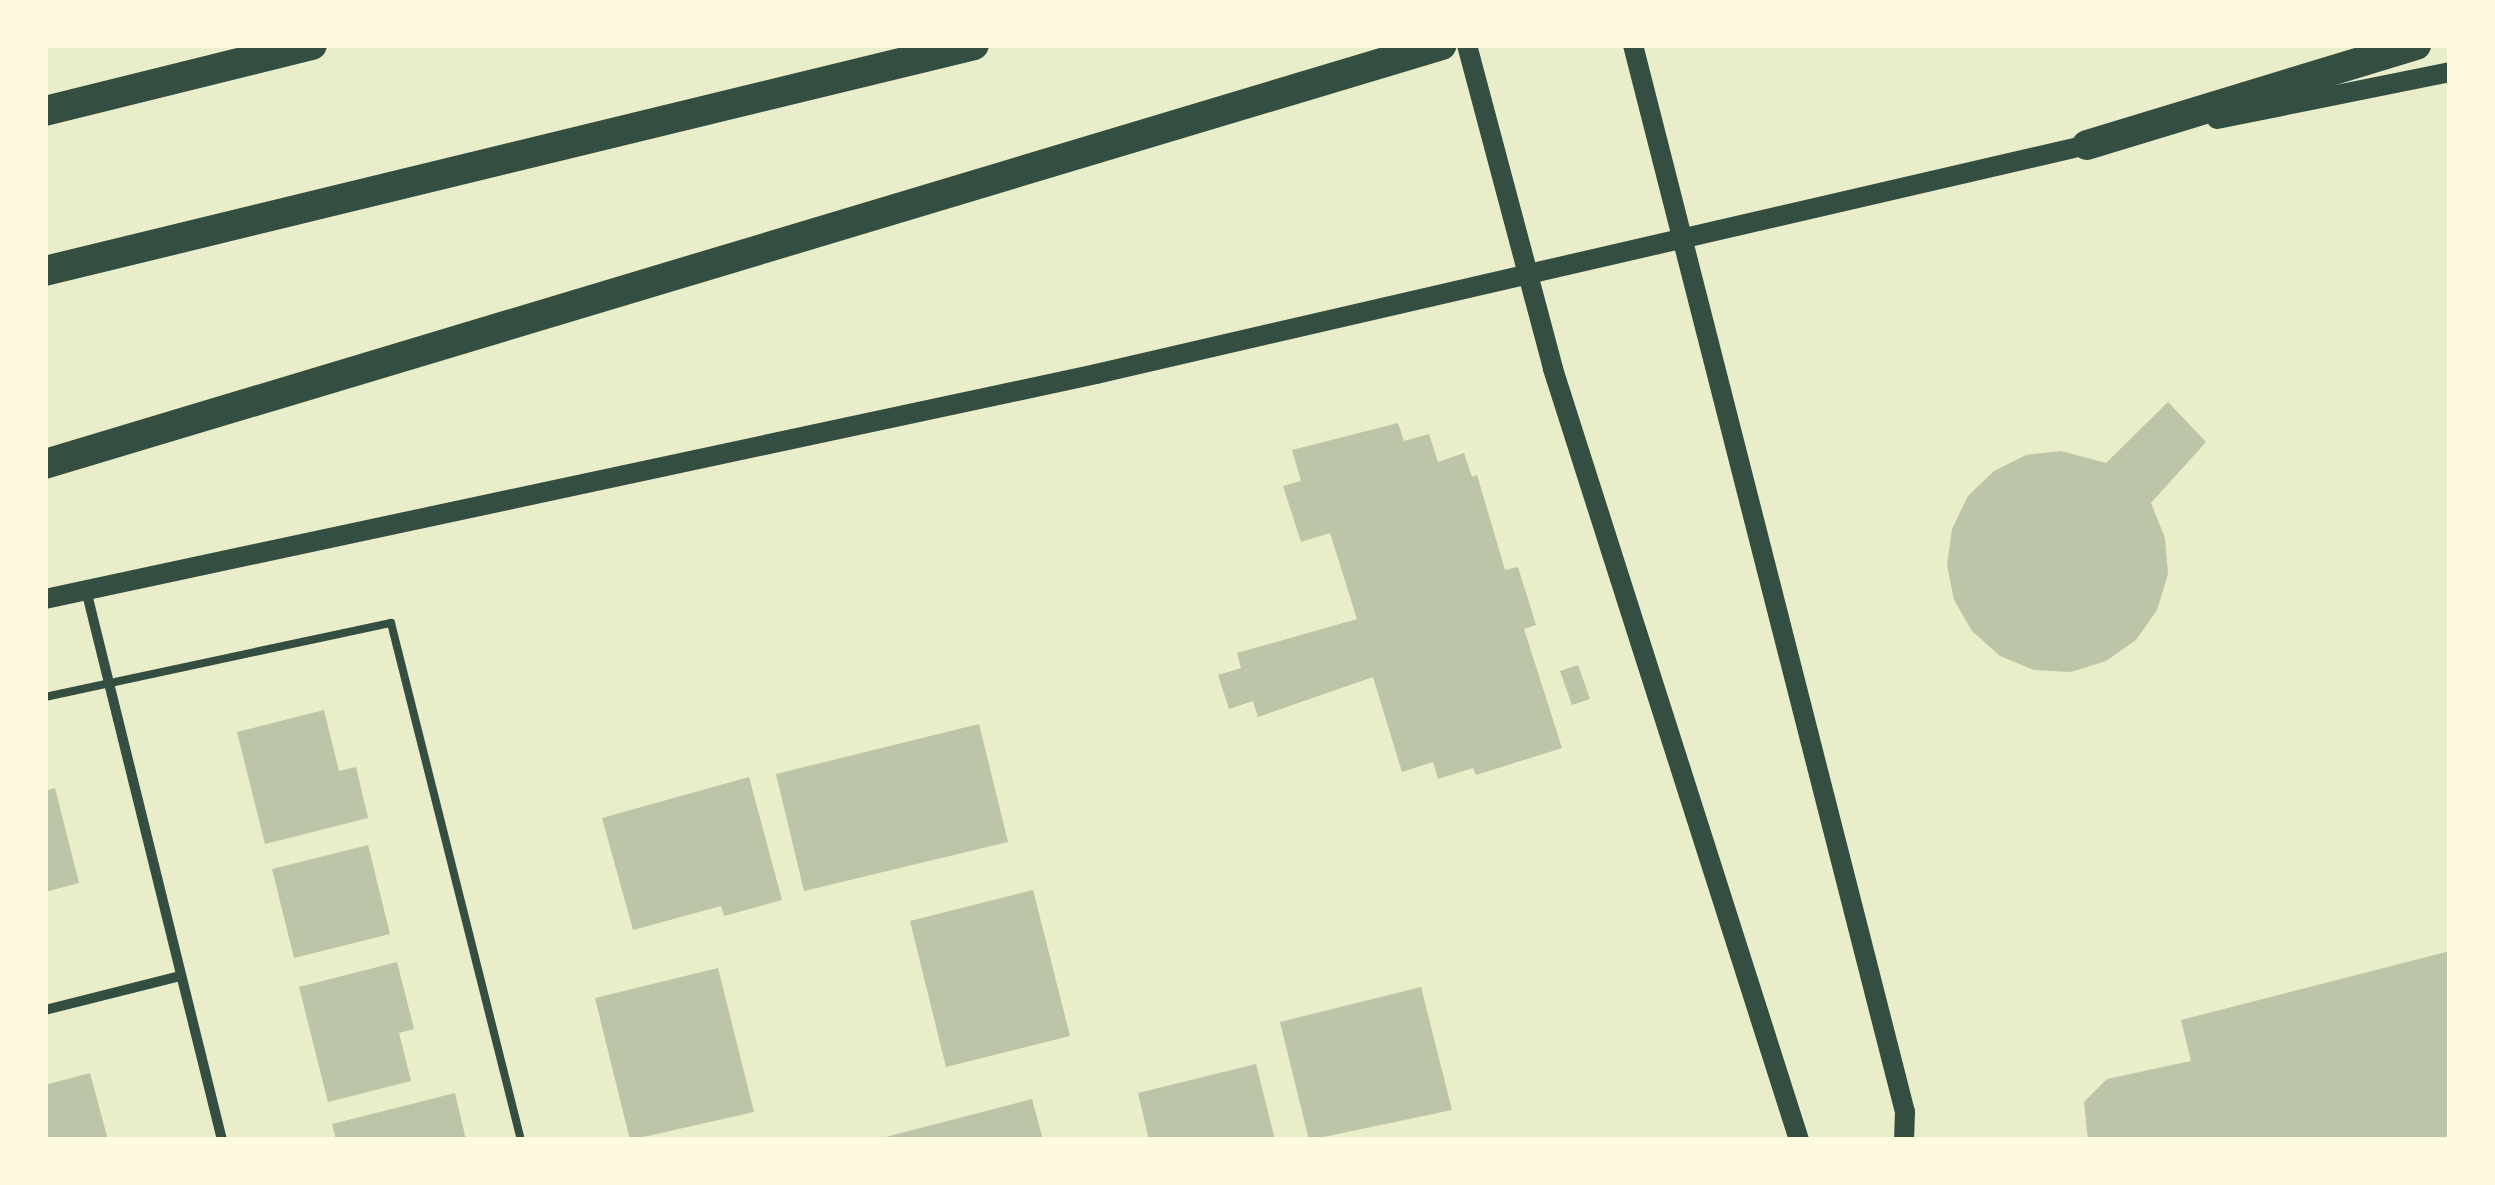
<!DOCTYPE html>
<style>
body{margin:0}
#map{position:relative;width:2495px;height:1185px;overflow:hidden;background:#e9edc9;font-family:"Source Serif 4",serif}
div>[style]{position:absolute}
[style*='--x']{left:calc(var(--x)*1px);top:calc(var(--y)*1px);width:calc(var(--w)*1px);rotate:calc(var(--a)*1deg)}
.building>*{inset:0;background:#bcc5a7}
.service>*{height:8px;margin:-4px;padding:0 4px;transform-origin:4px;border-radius:4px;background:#344e41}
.minor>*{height:10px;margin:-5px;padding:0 5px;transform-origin:5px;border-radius:5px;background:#344e41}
.secondary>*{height:20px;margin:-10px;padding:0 10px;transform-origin:10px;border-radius:10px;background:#344e41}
.motorway>*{height:30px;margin:-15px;padding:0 15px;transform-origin:15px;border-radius:15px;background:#344e41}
span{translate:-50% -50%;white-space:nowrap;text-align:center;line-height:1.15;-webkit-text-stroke:10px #fefae0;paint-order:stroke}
.frame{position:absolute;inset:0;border:48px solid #fefae0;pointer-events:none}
</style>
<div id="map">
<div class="building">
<div style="clip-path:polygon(2168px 402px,2206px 442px,2151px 503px,2165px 538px,2168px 574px,2157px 610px,2136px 640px,2106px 661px,2071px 672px,2034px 670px,2000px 656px,1972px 631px,1954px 600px,1947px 565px,1952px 529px,1968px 496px,1994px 471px,2026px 455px,2061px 451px,2106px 463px)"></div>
<div style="clip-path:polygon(1398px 423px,1404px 441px,1429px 434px,1438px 462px,1464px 453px,1472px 477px,1477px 475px,1505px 570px,1518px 567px,1536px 625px,1524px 629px,1562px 748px,1476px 775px,1473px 768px,1438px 779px,1433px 762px,1402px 772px,1373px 677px,1258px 717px,1253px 701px,1229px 709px,1218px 675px,1241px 668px,1237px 653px,1357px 619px,1330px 533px,1301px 542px,1283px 486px,1301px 481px,1292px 450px)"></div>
<div style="clip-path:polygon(1578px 665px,1590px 699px,1572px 705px,1560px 671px)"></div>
<div style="clip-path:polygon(324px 710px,339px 771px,356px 767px,368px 818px,265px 844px,237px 732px)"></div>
<div style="clip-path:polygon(979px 724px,1008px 842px,804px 891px,776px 774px)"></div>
<div style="clip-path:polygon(749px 777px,782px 900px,724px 916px,721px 906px,633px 930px,602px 818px)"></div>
<div style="clip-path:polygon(55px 788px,79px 883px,45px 892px,45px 791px)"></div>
<div style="clip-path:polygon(368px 845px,390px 934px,294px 958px,272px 869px)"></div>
<div style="clip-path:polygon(1033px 890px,1070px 1036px,946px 1067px,910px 921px)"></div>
<div style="clip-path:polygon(2450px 951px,2450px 1140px,2088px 1140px,2084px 1102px,2107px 1079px,2191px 1061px,2181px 1020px)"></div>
<div style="clip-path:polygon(397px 962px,414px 1029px,399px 1033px,411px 1081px,328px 1102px,299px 987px)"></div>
<div style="clip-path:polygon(718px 968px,754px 1112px,630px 1140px,595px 998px)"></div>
<div style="clip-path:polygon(1421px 987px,1452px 1110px,1309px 1140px,1280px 1022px)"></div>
<div style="clip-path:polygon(1256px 1064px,1275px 1140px,1149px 1140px,1138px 1093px)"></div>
<div style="clip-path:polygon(90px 1073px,108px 1140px,45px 1140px,45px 1085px)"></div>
<div style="clip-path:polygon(455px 1093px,466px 1140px,336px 1140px,332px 1124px)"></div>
<div style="clip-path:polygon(1032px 1099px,1043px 1140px,878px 1140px,878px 1139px)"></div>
</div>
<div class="service">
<div style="--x:45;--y:697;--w:354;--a:-12.1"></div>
<div style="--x:391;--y:623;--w:533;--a:75.89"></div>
</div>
<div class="minor">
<div style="--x:86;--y:590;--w:567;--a:76.11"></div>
<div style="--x:45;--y:1010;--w:139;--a:-14.1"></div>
</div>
<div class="secondary">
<div style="--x:1467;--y:45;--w:335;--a:75.1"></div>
<div style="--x:1553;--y:369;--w:809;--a:72.3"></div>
<div style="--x:1633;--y:45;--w:1101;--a:75.7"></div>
<div style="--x:1905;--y:1112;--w:28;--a:92"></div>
<div style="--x:2217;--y:119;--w:238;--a:-11.4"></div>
<div style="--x:45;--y:599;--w:1075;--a:-12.08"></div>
<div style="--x:1096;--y:374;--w:1030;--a:-13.01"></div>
</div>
<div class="motorway">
<div style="--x:45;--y:111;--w:275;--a:-13.9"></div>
<div style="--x:2087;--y:145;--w:344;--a:-16.9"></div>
<div style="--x:45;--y:271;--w:956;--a:-13.67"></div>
<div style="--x:45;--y:464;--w:1458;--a:-16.7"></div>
</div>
<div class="frame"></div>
</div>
